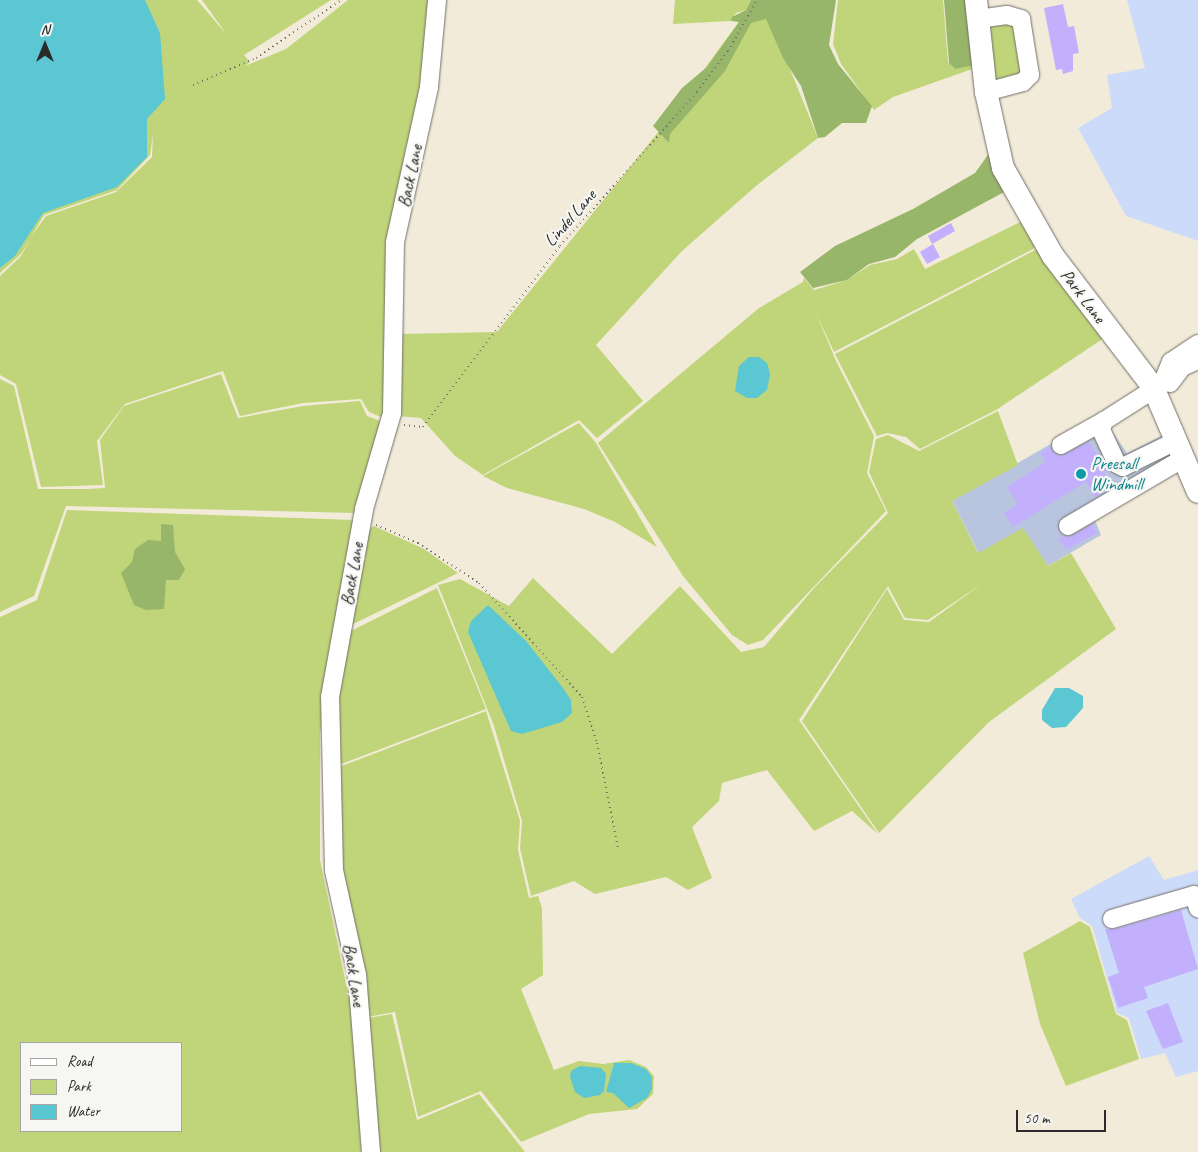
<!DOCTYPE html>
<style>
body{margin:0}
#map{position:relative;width:1198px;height:1152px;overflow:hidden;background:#f3ebd9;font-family:Caveat,sans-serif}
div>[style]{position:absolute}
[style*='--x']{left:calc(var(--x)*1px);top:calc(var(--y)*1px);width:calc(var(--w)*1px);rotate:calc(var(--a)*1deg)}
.built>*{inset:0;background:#cddbfa}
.industrial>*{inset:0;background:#b9c5de}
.green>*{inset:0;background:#c0d579}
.forest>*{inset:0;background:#98b669}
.water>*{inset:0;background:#5bc7d2}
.building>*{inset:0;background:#c2b0fc}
.path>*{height:2px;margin-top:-1px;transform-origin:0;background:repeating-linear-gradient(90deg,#716e68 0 1px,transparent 0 5px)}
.roads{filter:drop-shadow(0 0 1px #716e68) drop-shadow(0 0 1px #716e68)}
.minor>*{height:18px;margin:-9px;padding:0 9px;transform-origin:9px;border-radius:9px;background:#fff}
.major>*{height:22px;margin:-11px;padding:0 11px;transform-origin:11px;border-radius:11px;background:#fff}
.dots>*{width:14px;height:14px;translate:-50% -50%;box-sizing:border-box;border:2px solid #f6f6f2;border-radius:50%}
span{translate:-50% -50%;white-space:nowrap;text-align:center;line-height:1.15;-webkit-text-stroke:4.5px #f6f6f2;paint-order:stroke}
.street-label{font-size:18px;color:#2b2b2b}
.culture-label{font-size:18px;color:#0d838f}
.left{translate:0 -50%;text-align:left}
.legend{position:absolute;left:20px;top:1042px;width:162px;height:90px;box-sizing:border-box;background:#f6f6f2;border:1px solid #a5a5a2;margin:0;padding:6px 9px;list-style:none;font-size:15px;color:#2b2b2b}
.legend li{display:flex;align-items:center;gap:10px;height:25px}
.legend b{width:25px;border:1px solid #a5a5a2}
.north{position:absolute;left:20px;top:20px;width:50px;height:50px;-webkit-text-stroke:4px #f6f6f2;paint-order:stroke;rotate:0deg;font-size:14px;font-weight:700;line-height:20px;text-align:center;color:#2b2b2b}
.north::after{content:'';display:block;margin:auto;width:18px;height:22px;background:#2b2b2b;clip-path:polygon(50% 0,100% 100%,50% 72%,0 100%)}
.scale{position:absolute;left:1016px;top:1110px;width:90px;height:22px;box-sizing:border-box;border:2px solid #2b2b2b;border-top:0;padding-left:6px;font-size:15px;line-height:18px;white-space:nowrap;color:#2b2b2b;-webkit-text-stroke:4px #f6f6f2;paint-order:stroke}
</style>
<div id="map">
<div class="built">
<div style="clip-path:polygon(1127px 0,1198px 0,1198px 241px,1126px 216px,1078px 128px,1112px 108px,1107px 75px,1145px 68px)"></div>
<div style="clip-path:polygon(1149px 856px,1164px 880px,1198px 870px,1198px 1071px,1176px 1077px,1165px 1053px,1141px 1059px,1129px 1018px,1117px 1013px,1092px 926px,1080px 918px,1071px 899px)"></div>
</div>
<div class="industrial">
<div style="clip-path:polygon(1135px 395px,1107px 424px,1127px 453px,1163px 435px,1182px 466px,1094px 518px,1101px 535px,1048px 566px,1023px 529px,979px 554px,952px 501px)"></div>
</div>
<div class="green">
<div style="clip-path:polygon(evenodd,0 0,197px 0,227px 35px,202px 0,331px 0,244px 55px,250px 62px,245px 66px,286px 49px,348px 0,430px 0,426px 70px,404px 192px,386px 419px,369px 412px,361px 399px,303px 403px,240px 416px,223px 371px,125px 404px,97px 441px,103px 485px,41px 487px,16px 384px,0 375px,0 276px,21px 256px,31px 238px,21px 254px,0 273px,0 0,153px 134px,152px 157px,116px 192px,46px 216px,31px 237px,44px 215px,117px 190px,150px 155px,153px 134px)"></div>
<div style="clip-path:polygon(675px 0,751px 0,746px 10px,736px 13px,731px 21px,673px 24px)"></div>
<div style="clip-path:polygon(838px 0,943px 0,948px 62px,955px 69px,976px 63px,975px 68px,893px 97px,874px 110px,841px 64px,833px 44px)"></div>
<div style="clip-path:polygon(768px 15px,818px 138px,756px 186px,682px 251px,596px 345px,643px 401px,597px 438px,579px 420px,483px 475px,455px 456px,421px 418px,396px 416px,400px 334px,497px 332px,655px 136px,741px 19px)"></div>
<div style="clip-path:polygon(1016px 22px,1024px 74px,994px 84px,986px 23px)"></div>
<div style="clip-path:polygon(1022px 221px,1037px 247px,834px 352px,816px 313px,836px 361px,874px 436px,867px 473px,886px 511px,763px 640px,748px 645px,732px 635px,683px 576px,598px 443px,759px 308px,803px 282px,804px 278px,814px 290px,847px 280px,870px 265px,897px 259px,914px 249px,925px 269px)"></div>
<div style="clip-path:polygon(1039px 248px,1107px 336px,996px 410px,920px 449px,906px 437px,887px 433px,877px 436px,835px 354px)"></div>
<div style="clip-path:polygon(221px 374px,238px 418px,303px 406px,360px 401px,367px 416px,383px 422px,355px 513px,66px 506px,34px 596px,0 612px,0 379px,14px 386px,38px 489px,87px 489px,105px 488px,100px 440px,124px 406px)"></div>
<div style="clip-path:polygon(998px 411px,1018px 465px,952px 501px,978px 553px,1023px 528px,1048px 566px,1071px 553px,1116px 629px,989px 722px,879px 833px,802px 721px,887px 589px,904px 620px,929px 622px,983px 583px,928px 620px,905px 618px,888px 586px,799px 720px,878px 834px,852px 811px,814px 831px,767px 770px,722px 783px,719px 801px,692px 827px,712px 878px,688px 890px,666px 877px,595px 894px,574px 881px,531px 896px,520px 848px,522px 821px,494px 726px,438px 585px,460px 579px,509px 606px,533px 578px,612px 654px,680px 586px,741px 652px,764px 647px,815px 587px,888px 513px,869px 472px,876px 439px,888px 435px,919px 451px)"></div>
<div style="clip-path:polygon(579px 423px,596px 443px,657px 547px,615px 522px,584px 509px,507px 488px,483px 476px)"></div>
<div style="clip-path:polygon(evenodd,67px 510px,354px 520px,330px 647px,320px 734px,320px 860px,353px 1017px,361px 1152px,0 1152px,0 617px,37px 600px,67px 510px,21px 1043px,181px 1043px,181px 1131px,21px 1131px,21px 1043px)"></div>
<div style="clip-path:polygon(374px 526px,424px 549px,458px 573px,347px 627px,365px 532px)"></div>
<div style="clip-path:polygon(437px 588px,486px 709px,336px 766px,332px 706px,347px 633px)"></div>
<div style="clip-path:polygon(486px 711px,520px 821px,518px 850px,529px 898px,538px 896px,542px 908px,543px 975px,521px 989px,554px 1070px,579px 1061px,603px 1064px,629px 1060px,646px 1067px,654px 1076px,653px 1094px,637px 1109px,589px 1114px,521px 1142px,481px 1091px,418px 1117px,395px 1012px,367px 1017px,337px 859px,334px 769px)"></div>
<div style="clip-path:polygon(1080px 921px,1090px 927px,1116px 1014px,1127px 1020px,1139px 1059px,1066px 1086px,1040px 1024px,1023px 953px)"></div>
<div style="clip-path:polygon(392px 1014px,417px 1120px,479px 1094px,525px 1152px,374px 1152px,368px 1018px)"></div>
</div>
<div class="forest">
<div style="clip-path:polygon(751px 0,836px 0,829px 45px,838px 64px,872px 106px,866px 123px,842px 123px,825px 137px,818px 138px,801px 86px,783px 58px,766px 19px,751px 23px,725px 71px,670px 134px,669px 143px,653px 126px,682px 88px,707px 67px,739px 22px,731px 21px,732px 17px,746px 10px)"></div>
<div style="clip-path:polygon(944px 0,970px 0,975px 65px,955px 69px,949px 63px)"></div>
<div style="clip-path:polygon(990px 152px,1006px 191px,917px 239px,895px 257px,869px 264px,847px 280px,813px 288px,800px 272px,835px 246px,913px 209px,975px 173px)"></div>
<div style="clip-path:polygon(161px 524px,173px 525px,175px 552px,185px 569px,179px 580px,166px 580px,164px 609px,146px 610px,134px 605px,121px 573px,132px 562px,135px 549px,148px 540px,161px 541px)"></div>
</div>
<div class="water">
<div style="clip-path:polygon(0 0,145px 0,160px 33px,165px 99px,147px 119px,147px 157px,117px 187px,43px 213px,15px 256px,0 268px)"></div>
<div style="clip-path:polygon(749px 357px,759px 357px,767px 363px,770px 374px,767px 390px,757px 398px,747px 398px,735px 391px,739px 366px)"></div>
<div style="clip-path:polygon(488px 605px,526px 641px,563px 688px,571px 700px,572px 713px,562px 722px,522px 734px,511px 731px,468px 632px,471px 621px)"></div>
<div style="clip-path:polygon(1055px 688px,1069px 688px,1083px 696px,1083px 708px,1066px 727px,1052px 728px,1042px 720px,1042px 710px)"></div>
<div style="clip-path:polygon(614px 1063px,631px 1063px,646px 1069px,652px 1077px,652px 1089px,647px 1098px,629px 1108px,613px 1093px,606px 1092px)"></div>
<div style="clip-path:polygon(580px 1066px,601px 1068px,606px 1074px,604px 1091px,600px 1095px,584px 1098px,575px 1092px,570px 1077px,571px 1071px)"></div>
</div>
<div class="building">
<div style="clip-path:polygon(1063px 4px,1068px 27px,1074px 26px,1079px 53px,1073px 54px,1073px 71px,1063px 74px,1062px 69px,1056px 70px,1044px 8px)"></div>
<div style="clip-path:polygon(951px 223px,955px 231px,932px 244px,928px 236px)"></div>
<div style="clip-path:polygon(933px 244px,940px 257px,927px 264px,920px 252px)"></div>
<div style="clip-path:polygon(1089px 442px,1107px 470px,1104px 472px,1112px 486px,1095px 497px,1086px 482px,1013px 527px,1004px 513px,1018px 504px,1007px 487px,1046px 462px,1040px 453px,1051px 446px,1055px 454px,1061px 456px)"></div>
<div style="clip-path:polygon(1092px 524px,1097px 533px,1066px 550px,1058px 538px,1073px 535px)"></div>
<div style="clip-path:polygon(1181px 910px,1198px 969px,1144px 987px,1148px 998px,1118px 1008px,1108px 977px,1119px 973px,1105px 929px,1115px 929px)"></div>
<div style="clip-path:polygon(1168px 1003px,1183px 1042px,1163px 1049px,1146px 1011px)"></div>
</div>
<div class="path">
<div style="--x:193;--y:85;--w:69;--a:-23.2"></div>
<div style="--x:256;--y:58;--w:103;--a:-34.3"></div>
<div style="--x:404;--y:425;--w:19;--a:6"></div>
<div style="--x:423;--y:427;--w:227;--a:-52.9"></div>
<div style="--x:560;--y:246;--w:206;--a:-48.3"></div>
<div style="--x:697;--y:92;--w:51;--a:-52.9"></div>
<div style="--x:728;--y:51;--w:59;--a:-60.4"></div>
<div style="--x:376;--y:525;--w:46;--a:23.2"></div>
<div style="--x:418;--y:543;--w:73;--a:33.3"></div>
<div style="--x:479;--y:583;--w:154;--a:47.9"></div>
<div style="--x:582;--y:697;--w:48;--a:71.9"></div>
<div style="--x:597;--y:743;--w:107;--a:78.7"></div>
</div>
<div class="roads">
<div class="minor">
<div style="--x:978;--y:19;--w:29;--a:-8"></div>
<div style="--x:1007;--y:15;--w:15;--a:16"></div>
<div style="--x:1021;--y:19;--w:57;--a:80.9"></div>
<div style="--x:1030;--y:75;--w:10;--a:135"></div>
<div style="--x:1023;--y:82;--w:38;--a:165"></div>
<div style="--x:1170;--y:383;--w:20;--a:-53"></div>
<div style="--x:1182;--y:367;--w:17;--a:-24"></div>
<div style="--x:1176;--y:441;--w:59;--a:153.9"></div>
<div style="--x:1123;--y:467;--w:7;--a:-153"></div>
<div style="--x:1117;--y:464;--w:38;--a:-115"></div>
<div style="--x:1101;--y:429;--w:9;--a:-69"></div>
<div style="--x:1104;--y:421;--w:69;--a:-32.5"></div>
<div style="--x:1162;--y:384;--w:24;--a:-68"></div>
<div style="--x:1171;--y:362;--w:32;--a:-34"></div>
<div style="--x:1061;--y:445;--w:49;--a:-29.2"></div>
<div style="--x:1068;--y:526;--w:134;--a:-30.4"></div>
<div style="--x:1112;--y:919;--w:85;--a:-16.3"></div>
<div style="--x:1194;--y:895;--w:14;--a:73"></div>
<div style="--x:371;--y:1152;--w:178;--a:-94.5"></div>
<div style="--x:357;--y:975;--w:107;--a:-102.4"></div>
<div style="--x:334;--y:870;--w:173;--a:-91.3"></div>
<div style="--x:330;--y:697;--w:191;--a:-79.7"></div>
<div style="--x:364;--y:509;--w:100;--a:-73.7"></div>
<div style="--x:392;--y:413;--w:171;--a:-89"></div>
<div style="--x:395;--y:242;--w:159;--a:-77.6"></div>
<div style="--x:429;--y:87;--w:87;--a:-84.7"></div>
</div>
<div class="major">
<div style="--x:976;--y:0;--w:93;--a:83.8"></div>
<div style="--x:986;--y:92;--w:78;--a:77.4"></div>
<div style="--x:1003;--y:168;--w:101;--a:60.4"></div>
<div style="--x:1053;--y:256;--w:165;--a:52.6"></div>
<div style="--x:1153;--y:387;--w:114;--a:66.8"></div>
</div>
</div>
<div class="dots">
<div style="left:1081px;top:474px;background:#0f9aa8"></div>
</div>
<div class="street-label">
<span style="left:410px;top:176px;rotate:-78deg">Back Lane</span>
<span style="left:570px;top:218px;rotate:-49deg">Lindel Lane</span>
<span style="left:1083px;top:296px;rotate:53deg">Park Lane</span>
<span style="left:352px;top:574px;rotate:-80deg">Back Lane</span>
<span style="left:354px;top:975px;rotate:81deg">Back Lane</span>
</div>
<div class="culture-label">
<span class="left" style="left:1091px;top:474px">Preesall<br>Windmill</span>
</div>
<ul class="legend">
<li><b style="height:6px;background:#fff"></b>Road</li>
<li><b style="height:14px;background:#c0d579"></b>Park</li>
<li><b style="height:14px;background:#5bc7d2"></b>Water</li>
</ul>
<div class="north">N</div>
<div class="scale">50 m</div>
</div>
